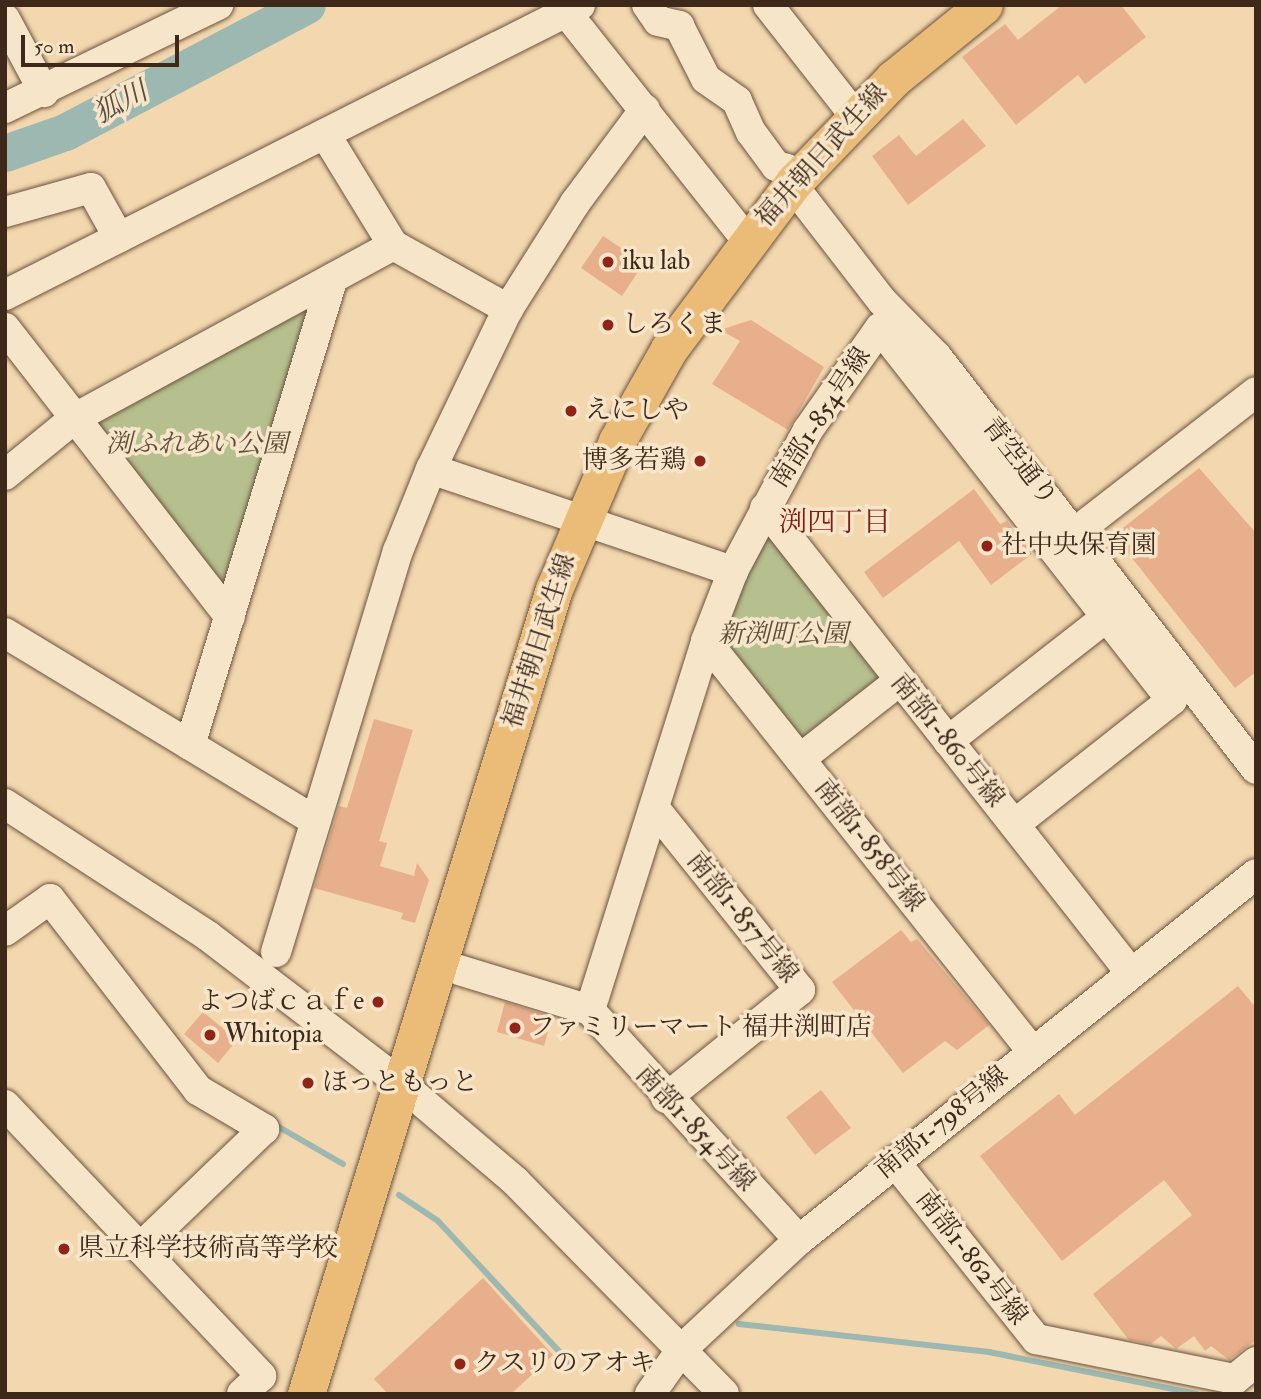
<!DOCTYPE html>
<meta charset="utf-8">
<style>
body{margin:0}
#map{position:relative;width:1261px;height:1399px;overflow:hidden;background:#f3d7ae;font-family:"IM FELL Double Pica","Noto Serif JP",serif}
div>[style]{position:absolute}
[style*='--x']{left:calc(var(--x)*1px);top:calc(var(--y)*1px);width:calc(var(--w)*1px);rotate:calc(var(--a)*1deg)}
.green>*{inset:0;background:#b6bf8e}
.stream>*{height:6px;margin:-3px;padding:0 3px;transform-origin:3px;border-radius:3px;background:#9cb8b0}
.river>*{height:37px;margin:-18.5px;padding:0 18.5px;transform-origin:18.5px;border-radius:18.5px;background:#9cb8b0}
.building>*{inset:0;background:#e8af8c}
.roads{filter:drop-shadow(0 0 2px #6b543f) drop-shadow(0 0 2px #6b543f)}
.minor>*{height:30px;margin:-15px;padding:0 15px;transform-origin:15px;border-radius:15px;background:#f7e5ca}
.major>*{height:37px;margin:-18.5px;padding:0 18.5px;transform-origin:18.5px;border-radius:18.5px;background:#eabc77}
.dots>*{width:19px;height:19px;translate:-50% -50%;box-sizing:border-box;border:4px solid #f7e5ca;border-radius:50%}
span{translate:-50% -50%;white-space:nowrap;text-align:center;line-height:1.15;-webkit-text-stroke:7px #f7e5ca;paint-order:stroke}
.street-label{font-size:26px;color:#3e281a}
.poi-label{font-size:26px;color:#3e281a}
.left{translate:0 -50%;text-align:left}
.right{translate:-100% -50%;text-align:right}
.park-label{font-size:26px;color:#5c4e37;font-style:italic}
.water-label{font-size:28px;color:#564c40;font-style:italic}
.neighbourhood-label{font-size:28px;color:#7a1f14}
.frame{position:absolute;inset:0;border:7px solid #3e281a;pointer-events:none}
.scale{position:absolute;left:21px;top:35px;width:158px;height:32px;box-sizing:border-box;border:4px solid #3e281a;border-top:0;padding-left:9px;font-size:21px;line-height:24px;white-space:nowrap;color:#3e281a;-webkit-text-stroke:5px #f7e5ca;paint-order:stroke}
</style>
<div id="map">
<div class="green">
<div style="clip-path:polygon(299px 307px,311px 317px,230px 579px,213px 582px,95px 429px,98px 417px)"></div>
<div style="clip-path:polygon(776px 536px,882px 673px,882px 683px,806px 742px,795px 739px,720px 644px,759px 537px)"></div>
</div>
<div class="stream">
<div style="--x:272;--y:1123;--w:82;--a:30"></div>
<div style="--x:399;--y:1195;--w:47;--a:33.7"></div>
<div style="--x:438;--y:1221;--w:195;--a:47.1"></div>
<div style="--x:739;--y:1324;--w:252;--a:6.4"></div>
<div style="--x:989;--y:1352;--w:212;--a:11.4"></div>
</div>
<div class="river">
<div style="--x:5;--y:153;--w:64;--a:-19.3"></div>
<div style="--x:65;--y:132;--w:273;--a:-27.7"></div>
</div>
<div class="building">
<div style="clip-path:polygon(1062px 5px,1121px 5px,1146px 37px,1085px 84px,1078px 75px,1016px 125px,962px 57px,1005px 24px,1018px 40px)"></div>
<div style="clip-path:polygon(963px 119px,986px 146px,908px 205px,872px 156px,899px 135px,916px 156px)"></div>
<div style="clip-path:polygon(603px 236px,644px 263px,622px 296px,581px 268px)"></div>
<div style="clip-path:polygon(751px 320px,824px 367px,788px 430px,712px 384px,740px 341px,720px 330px)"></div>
<div style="clip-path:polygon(1199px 468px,1256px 533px,1256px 672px,1235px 688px,1120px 543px,1125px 539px,1119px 531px)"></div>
<div style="clip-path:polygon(974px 489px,1000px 524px,1007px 521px,1032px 554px,991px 585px,959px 541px,883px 598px,864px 572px)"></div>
<div style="clip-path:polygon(374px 719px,413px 730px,379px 841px,387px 843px,380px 866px,414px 876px,417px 863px,429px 880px,415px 923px,401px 919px,403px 913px,314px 888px,339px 806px,347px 808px)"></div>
<div style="clip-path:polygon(901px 930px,911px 942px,917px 939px,989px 1025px,957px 1050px,945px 1041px,903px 1073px,832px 982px)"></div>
<div style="clip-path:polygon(1238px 986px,1256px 1008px,1256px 1340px,1229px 1360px,1211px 1346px,1205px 1351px,1194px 1336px,1176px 1349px,1161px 1336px,1151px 1344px,1129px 1340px,1093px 1294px,1192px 1215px,1164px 1180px,1062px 1261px,980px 1156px,1059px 1094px,1075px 1115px)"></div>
<div style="clip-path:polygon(505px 1002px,552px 1017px,544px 1046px,497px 1032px)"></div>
<div style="clip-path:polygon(203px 1012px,237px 1040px,218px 1063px,184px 1034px)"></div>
<div style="clip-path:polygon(821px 1090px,851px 1128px,815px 1155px,786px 1117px)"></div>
<div style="clip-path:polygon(483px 1278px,553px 1355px,511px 1394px,388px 1394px,374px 1379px)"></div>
</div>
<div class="roads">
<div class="minor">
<div style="--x:647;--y:5;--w:19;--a:55"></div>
<div style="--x:658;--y:21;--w:22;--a:13"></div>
<div style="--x:679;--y:26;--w:59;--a:63"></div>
<div style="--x:706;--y:79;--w:38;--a:35"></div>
<div style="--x:737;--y:101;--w:34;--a:66"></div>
<div style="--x:751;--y:132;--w:42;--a:53.7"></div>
<div style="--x:776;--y:166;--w:11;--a:15"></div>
<div style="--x:768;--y:5;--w:141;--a:51.9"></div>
<div style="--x:566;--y:12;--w:291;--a:51.6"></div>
<div style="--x:5;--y:19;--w:83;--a:61.9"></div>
<div style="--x:5;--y:108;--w:237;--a:-25.8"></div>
<div style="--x:325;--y:134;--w:130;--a:58.5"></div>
<div style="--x:393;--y:245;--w:132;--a:29.1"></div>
<div style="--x:800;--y:195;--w:134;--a:52.3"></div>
<div style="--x:882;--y:301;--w:78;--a:45.5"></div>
<div style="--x:937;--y:357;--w:521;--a:52.25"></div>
<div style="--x:5;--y:212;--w:89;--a:-15.6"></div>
<div style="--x:91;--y:188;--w:57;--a:60.8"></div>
<div style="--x:5;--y:295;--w:644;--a:-26.76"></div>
<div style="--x:5;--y:328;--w:366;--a:52.1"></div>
<div style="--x:431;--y:469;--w:319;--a:18.7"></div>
<div style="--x:5;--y:475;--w:90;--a:-39.2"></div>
<div style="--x:75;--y:418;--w:362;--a:-28.5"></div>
<div style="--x:765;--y:508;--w:592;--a:51.79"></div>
<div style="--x:1059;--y:545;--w:249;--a:-37.8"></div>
<div style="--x:5;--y:633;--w:363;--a:31.2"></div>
<div style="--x:706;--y:641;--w:524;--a:51.51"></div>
<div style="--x:948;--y:741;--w:203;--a:-38"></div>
<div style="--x:190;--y:745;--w:488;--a:-73"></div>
<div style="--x:800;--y:759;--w:126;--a:-38.2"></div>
<div style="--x:5;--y:804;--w:242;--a:33"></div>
<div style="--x:208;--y:936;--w:242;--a:37.4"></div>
<div style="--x:400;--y:1083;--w:151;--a:40.4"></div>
<div style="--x:515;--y:1181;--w:298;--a:45.5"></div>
<div style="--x:655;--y:809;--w:232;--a:51.3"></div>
<div style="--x:800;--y:990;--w:172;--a:141.1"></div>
<div style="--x:5;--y:931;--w:55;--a:-35.4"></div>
<div style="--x:50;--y:899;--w:242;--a:52.2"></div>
<div style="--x:198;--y:1090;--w:77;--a:30.6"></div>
<div style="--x:264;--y:1129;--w:172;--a:136.2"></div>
<div style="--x:276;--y:952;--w:419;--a:-73.1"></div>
<div style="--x:398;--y:551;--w:88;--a:-68.1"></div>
<div style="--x:431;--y:469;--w:178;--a:-64.3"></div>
<div style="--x:508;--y:309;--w:125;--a:-57.7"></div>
<div style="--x:575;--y:203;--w:117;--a:-53.3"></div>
<div style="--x:459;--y:970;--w:137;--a:17"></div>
<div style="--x:5;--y:1105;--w:373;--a:46.6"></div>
<div style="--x:261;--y:1376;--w:26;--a:137"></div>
<div style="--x:894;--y:1161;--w:228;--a:51.4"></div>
<div style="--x:1036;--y:1339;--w:203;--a:11.4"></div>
<div style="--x:1235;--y:1379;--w:27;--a:-39"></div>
<div style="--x:799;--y:1240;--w:311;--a:-132.3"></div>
<div style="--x:590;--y:1010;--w:387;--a:-72.5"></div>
<div style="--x:706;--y:641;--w:75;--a:-68.9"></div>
<div style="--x:733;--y:571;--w:160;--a:-62"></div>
<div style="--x:808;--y:430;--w:125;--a:-54.8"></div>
<div style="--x:880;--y:328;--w:473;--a:51.9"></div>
<div style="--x:1172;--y:700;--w:201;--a:141.7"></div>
<div style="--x:650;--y:1394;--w:55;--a:-54.6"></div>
<div style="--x:682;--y:1349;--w:160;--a:-43"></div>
<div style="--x:799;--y:1240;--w:585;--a:-38.69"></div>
</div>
<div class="major">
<div style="--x:306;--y:1394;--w:842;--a:-72.88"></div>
<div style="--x:554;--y:589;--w:161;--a:-66.9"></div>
<div style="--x:617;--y:441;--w:106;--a:-60.5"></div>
<div style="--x:669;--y:349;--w:209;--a:-53.2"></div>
<div style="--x:794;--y:182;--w:143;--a:-46.1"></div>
<div style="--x:893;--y:79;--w:117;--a:-39.1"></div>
</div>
</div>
<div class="dots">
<div style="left:608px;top:262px;background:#8f2418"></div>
<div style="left:608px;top:325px;background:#8f2418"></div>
<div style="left:571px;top:411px;background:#8f2418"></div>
<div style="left:700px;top:461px;background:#8f2418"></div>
<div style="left:987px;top:546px;background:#8f2418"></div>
<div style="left:378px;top:1002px;background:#8f2418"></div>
<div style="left:515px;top:1028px;background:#8f2418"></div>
<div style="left:210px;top:1035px;background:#8f2418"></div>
<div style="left:308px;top:1083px;background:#8f2418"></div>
<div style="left:64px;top:1249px;background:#8f2418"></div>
<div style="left:460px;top:1364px;background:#8f2418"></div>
</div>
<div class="street-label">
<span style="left:822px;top:156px;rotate:-48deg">福井朝日武生線</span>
<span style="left:821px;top:418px;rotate:-57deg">南部1-854号線</span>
<span style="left:1019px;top:462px;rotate:52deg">青空通り</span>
<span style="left:540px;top:641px;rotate:-72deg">福井朝日武生線</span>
<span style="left:947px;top:741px;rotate:51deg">南部1-860号線</span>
<span style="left:869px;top:846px;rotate:52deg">南部1-858号線</span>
<span style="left:742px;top:918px;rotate:51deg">南部1-857号線</span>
<span style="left:942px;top:1123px;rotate:-39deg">南部1-798号線</span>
<span style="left:695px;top:1129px;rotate:47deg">南部1-854号線</span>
<span style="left:971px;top:1258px;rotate:52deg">南部1-862号線</span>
</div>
<div class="poi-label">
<span class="left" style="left:622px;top:262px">iku lab</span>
<span class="left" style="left:622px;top:325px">しろくま</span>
<span class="left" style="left:585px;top:411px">えにしや</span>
<span class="right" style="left:686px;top:461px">博多若鶏</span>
<span class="left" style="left:1001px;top:546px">社中央保育園</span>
<span class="right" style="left:364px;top:1002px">よつばｃａｆe</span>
<span class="left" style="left:529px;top:1028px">ファミリーマート 福井渕町店</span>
<span class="left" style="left:224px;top:1035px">Whitopia</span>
<span class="left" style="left:322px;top:1083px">ほっともっと</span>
<span class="left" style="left:78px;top:1249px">県立科学技術高等学校</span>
<span class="left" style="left:474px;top:1364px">クスリのアオキ</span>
</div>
<div class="park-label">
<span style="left:197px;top:445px">渕ふれあい公園</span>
<span style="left:783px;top:635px">新渕町公園</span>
</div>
<div class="water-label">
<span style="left:121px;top:103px;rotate:-28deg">狐川</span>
</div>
<div class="neighbourhood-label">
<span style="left:835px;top:523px">渕四丁目</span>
</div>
<div class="frame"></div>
<div class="scale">50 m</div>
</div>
